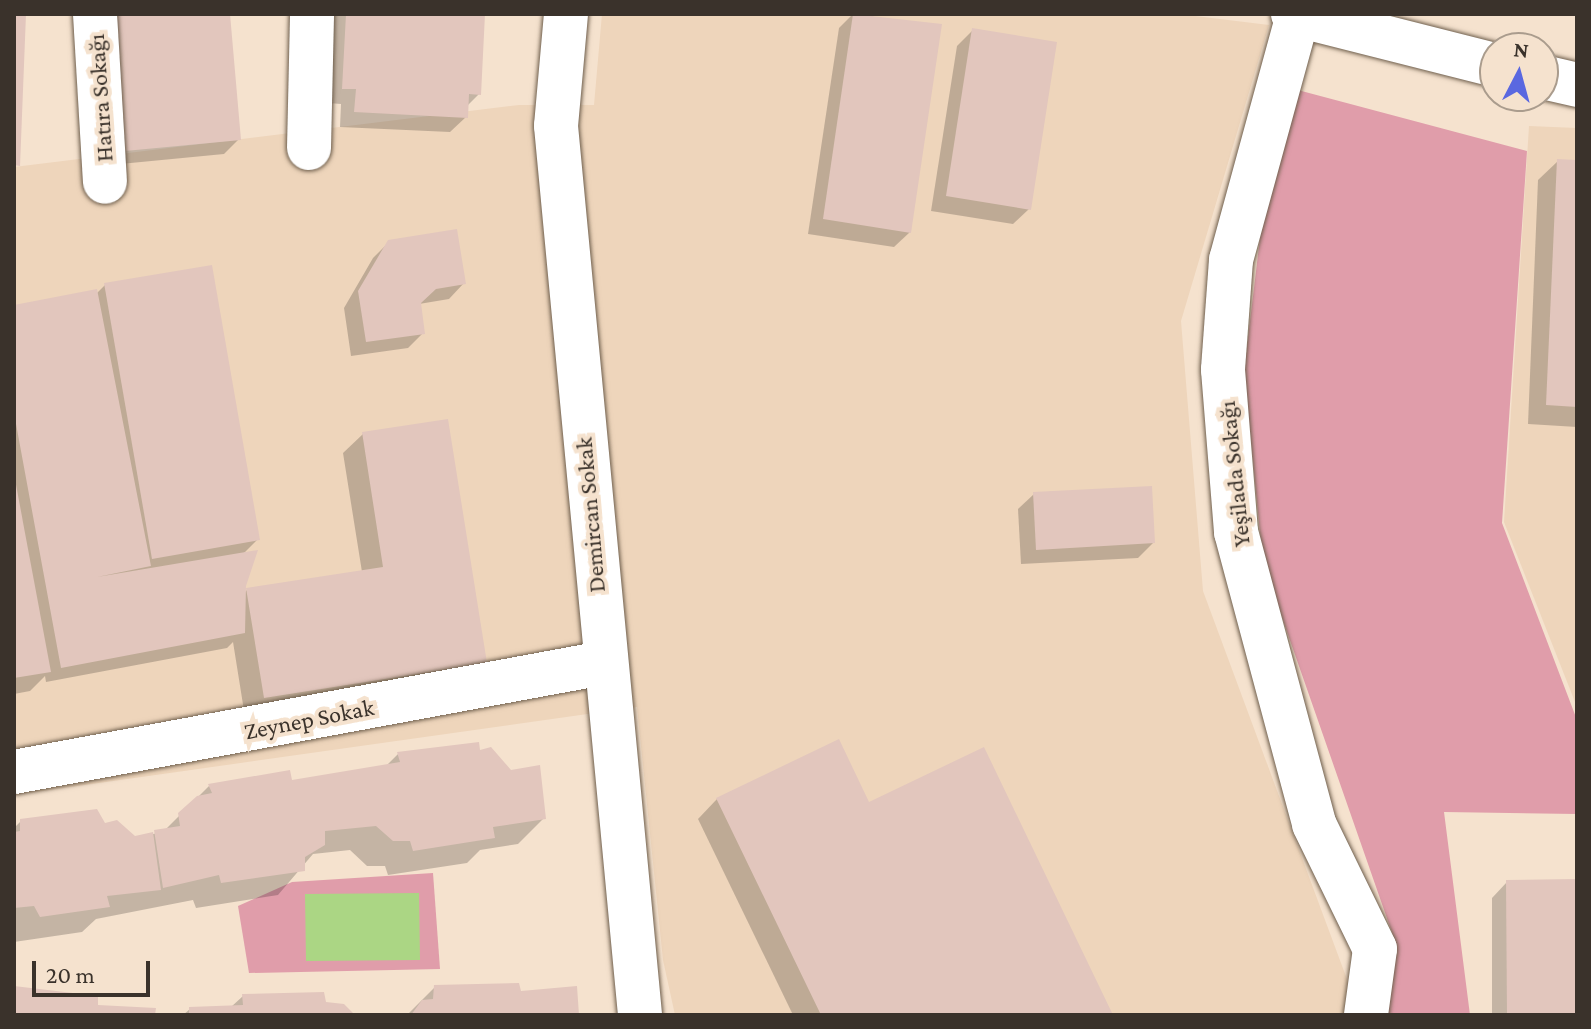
<!DOCTYPE html>
<meta charset="utf-8">
<style>
body{margin:0}
#map{position:relative;width:1591px;height:1029px;overflow:hidden;background:#f5e2ce;font-family:"Crimson Pro",serif}
div>[style]{position:absolute}
[style*='--x']{left:calc(var(--x)*1px);top:calc(var(--y)*1px);width:calc(var(--w)*1px);rotate:calc(var(--a)*1deg)}
.built>*{inset:0;background:#eed5bb}
.green>*{inset:0;background:#e09daa}
.water>*{inset:0;background:#abd684}
.shadow>*{inset:0;background:#0003}
.building>*{inset:0;background:#e2c6bd}
.roads{filter:drop-shadow(0 0 2px #6f5f4d) drop-shadow(0 0 2px #6f5f4d)}
.minor>*{height:44px;margin:-22px;padding:0 22px;transform-origin:22px;border-radius:22px;background:#fff}
span{translate:-50% -50%;white-space:nowrap;text-align:center;line-height:1.15;-webkit-text-stroke:8px #f5e2ce;paint-order:stroke}
.street-label{font-size:24px;color:#3a322b}
.frame{position:absolute;inset:0;border:16px solid #3a322b;pointer-events:none}
.north{position:absolute;left:1479px;top:32px;width:80px;height:80px;box-sizing:border-box;background:#f5e2ce;border:2px solid #aa9c8d;border-radius:50%;rotate:6deg;font-size:22px;font-weight:700;line-height:32px;text-align:center;color:#3a322b}
.north::after{content:'';display:block;margin:auto;width:28px;height:36px;background:#5a68e0;clip-path:polygon(50% 0,100% 100%,50% 72%,0 100%)}
.scale{position:absolute;left:32px;top:961px;width:118px;height:36px;box-sizing:border-box;border:4px solid #3a322b;border-top:0;padding-left:10px;font-size:24px;line-height:28px;white-space:nowrap;color:#3a322b;-webkit-text-stroke:6px #f5e2ce;paint-order:stroke}
</style>
<div id="map">
<div class="built">
<div style="clip-path:polygon(602px 14px,1179px 14px,1269px 25px,1181px 321px,1203px 591px,1351px 990px,1347px 1015px,675px 1015px,663px 960px,637px 707px,14px 795px,14px 167px,519px 105px,594px 105px)"></div>
<div style="clip-path:polygon(1529px 126px,1577px 128px,1577px 707px,1504px 522px)"></div>
</div>
<div class="green">
<div style="clip-path:polygon(1294px 89px,1527px 151px,1502px 523px,1577px 720px,1577px 814px,1444px 812px,1470px 1015px,1388px 1015px,1397px 947px,1263px 563px,1244px 371px,1260px 238px)"></div>
<div style="clip-path:polygon(433px 873px,440px 969px,249px 973px,238px 906px,292px 882px)"></div>
</div>
<div class="water">
<div style="clip-path:polygon(419px 893px,420px 960px,306px 961px,305px 894px)"></div>
</div>
<div class="shadow">
<div style="clip-path:polygon(228px 14px,239px 139px,224px 154px,110px 165px)"></div>
<div style="clip-path:polygon(332px 14px,483px 14px,479px 94px,466px 107px,466px 117px,450px 132px,340px 127px,341px 104px,328px 103px)"></div>
<div style="clip-path:polygon(853px 14px,940px 26px,910px 232px,894px 247px,808px 234px,839px 28px)"></div>
<div style="clip-path:polygon(973px 30px,1029px 209px,1013px 224px,931px 211px,957px 46px)"></div>
<div style="clip-path:polygon(1558px 161px,1577px 162px,1577px 427px,1528px 424px,1538px 180px)"></div>
<div style="clip-path:polygon(389px 242px,464px 283px,449px 299px,419px 304px,423px 333px,408px 348px,351px 356px,344px 308px,373px 258px)"></div>
<div style="clip-path:polygon(105px 285px,258px 539px,243px 554px,242px 595px,247px 590px,362px 572px,343px 453px,363px 434px,485px 663px,245px 717px,233px 642px,227px 648px,46px 682px,45px 676px,30px 691px,14px 694px,14px 307px,96px 294px)"></div>
<div style="clip-path:polygon(1034px 494px,1153px 543px,1138px 558px,1021px 564px,1018px 509px)"></div>
<div style="clip-path:polygon(478px 752px,544px 818px,518px 844px,480px 850px,467px 863px,388px 875px,385px 866px,367px 866px,350px 850px,313px 854px,278px 895px,196px 908px,193px 900px,96px 919px,82px 932px,14px 942px,14px 828px,21px 821px,104px 825px,134px 838px,163px 832px,209px 786px,291px 782px,385px 767px,398px 754px)"></div>
<div style="clip-path:polygon(717px 799px,1111px 1015px,793px 1015px,698px 819px)"></div>
<div style="clip-path:polygon(1577px 881px,1577px 1015px,1492px 1015px,1492px 898px,1507px 882px)"></div>
<div style="clip-path:polygon(435px 987px,519px 993px,577px 1015px,407px 1015px)"></div>
<div style="clip-path:polygon(243px 996px,324px 1004px,351px 1015px,183px 1015px,190px 1009px,231px 1007px)"></div>
</div>
<div class="building">
<div style="clip-path:polygon(14px 14px,26px 14px,20px 166px,14px 165px)"></div>
<div style="clip-path:polygon(113px 14px,230px 14px,241px 140px,125px 151px)"></div>
<div style="clip-path:polygon(346px 14px,485px 14px,481px 95px,469px 94px,468px 118px,354px 112px,356px 89px,342px 89px)"></div>
<div style="clip-path:polygon(853px 14px,942px 24px,911px 233px,823px 219px)"></div>
<div style="clip-path:polygon(972px 28px,1057px 42px,1031px 210px,946px 196px)"></div>
<div style="clip-path:polygon(1557px 159px,1577px 160px,1577px 407px,1546px 405px)"></div>
<div style="clip-path:polygon(457px 229px,466px 284px,436px 289px,421px 303px,425px 334px,366px 342px,358px 291px,388px 240px)"></div>
<div style="clip-path:polygon(212px 265px,260px 540px,152px 559px,104px 283px)"></div>
<div style="clip-path:polygon(97px 289px,151px 566px,97px 577px,258px 550px,246px 586px,245px 633px,61px 668px,14px 413px,14px 305px)"></div>
<div style="clip-path:polygon(448px 419px,487px 663px,264px 698px,246px 588px,383px 567px,362px 432px)"></div>
<div style="clip-path:polygon(14px 474px,51px 672px,14px 678px)"></div>
<div style="clip-path:polygon(1152px 486px,1155px 543px,1036px 550px,1033px 492px)"></div>
<div style="clip-path:polygon(839px 739px,869px 802px,984px 747px,1113px 1015px,821px 1015px,716px 798px)"></div>
<div style="clip-path:polygon(479px 742px,480px 750px,491px 747px,511px 770px,540px 765px,546px 819px,493px 827px,495px 838px,413px 851px,410px 841px,393px 841px,376px 826px,325px 831px,325px 845px,305px 857px,305px 871px,221px 883px,219px 875px,163px 888px,154px 830px,180px 826px,178px 813px,197px 796px,212px 793px,208px 784px,290px 770px,292px 780px,400px 762px,397px 752px)"></div>
<div style="clip-path:polygon(97px 809px,105px 823px,117px 820px,135px 836px,153px 832px,161px 890px,107px 896px,110px 907px,40px 917px,34px 906px,14px 908px,14px 832px,20px 831px,20px 819px)"></div>
<div style="clip-path:polygon(1577px 879px,1577px 1015px,1507px 1015px,1506px 880px)"></div>
<div style="clip-path:polygon(519px 983px,521px 991px,577px 986px,579px 1015px,411px 1015px,422px 1000px,433px 999px,434px 985px)"></div>
<div style="clip-path:polygon(14px 986px,98px 996px,98px 1005px,156px 1008px,155px 1015px,14px 1015px)"></div>
<div style="clip-path:polygon(324px 992px,326px 1002px,344px 1004px,355px 1015px,189px 1015px,189px 1007px,243px 1005px,242px 994px)"></div>
</div>
<div class="roads">
<div class="minor">
<div style="--x:95;--y:14;--w:168;--a:86.6"></div>
<div style="--x:566;--y:14;--w:112;--a:95.1"></div>
<div style="--x:556;--y:126;--w:893;--a:84.6"></div>
<div style="--x:1293;--y:14;--w:208;--a:14.2"></div>
<div style="--x:1298;--y:15;--w:254;--a:105.3"></div>
<div style="--x:1231;--y:260;--w:110;--a:94.2"></div>
<div style="--x:1223;--y:370;--w:163;--a:85.4"></div>
<div style="--x:1236;--y:532;--w:302;--a:75"></div>
<div style="--x:1314;--y:824;--w:139;--a:64"></div>
<div style="--x:1375;--y:949;--w:67;--a:97.8"></div>
<div style="--x:1543;--y:77;--w:35;--a:13"></div>
<div style="--x:309;--y:148;--w:134;--a:-88.7"></div>
<div style="--x:14;--y:772;--w:599;--a:-10.48"></div>
</div>
</div>
<div class="street-label">
<span style="left:100px;top:98px;rotate:-94deg">Hatıra Sokağı</span>
<span style="left:1234px;top:474px;rotate:-96deg">Yeşilada Sokağı</span>
<span style="left:590px;top:515px;rotate:-95deg">Demircan Sokak</span>
<span style="left:309px;top:719px;rotate:-11deg">Zeynep Sokak</span>
</div>
<div class="frame"></div>
<div class="north">N</div>
<div class="scale">20 m</div>
</div>
